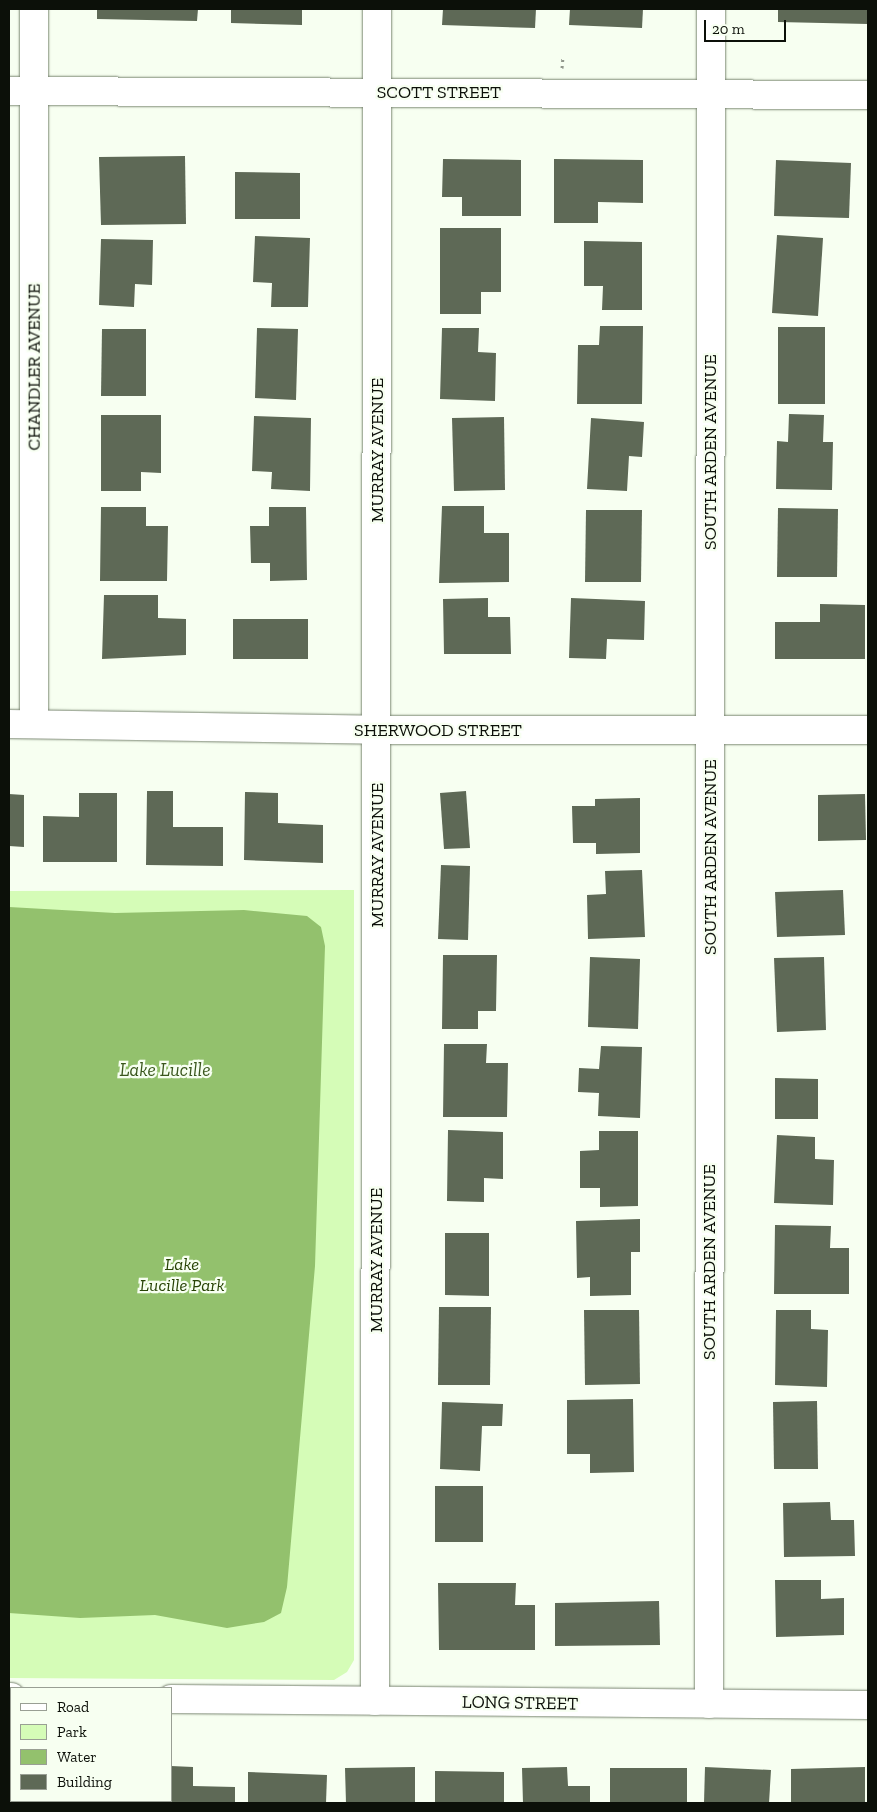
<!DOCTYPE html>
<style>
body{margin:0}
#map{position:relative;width:877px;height:1812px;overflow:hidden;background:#f7fff1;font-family:"Zilla Slab",serif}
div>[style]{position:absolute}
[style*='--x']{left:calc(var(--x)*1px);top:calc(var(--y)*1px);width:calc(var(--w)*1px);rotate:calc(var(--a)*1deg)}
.green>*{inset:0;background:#d5fcb7}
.water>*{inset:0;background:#93c16d}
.building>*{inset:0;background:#5e6956}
.path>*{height:3px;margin-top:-1.5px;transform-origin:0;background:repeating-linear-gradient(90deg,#91978c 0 2.5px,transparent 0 6.5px)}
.roads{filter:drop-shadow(0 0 1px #7a8672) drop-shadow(0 0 1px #7a8672)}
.street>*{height:28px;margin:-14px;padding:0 14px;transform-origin:14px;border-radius:14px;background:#fff}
span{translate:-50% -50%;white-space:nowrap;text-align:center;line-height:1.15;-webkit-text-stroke:4.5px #f7fff1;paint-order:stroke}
.street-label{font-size:18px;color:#0c1009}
.park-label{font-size:18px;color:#274305;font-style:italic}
.water-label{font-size:19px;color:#3a571d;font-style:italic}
.frame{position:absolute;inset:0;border:10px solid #0c1009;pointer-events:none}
.legend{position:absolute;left:10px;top:1687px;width:162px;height:115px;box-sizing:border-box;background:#f7fff1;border:1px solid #999f94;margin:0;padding:6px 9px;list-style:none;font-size:15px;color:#0c1009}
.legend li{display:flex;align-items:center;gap:10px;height:25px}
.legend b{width:25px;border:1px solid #999f94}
.scale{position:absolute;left:704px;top:20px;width:82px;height:22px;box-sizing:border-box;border:2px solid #0c1009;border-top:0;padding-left:6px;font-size:15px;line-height:18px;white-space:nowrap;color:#0c1009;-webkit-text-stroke:4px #f7fff1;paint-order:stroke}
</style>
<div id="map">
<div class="green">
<div style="clip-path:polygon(354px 890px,354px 1660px,347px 1672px,334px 1680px,9px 1678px,9px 891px)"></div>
</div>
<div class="water">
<div style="clip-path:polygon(9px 907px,115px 913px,244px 910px,307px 916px,321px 927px,325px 946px,315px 1266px,287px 1587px,281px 1613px,264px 1622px,227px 1628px,155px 1615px,80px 1618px,9px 1613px)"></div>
</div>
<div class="building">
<div style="clip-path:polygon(97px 9px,198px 9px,197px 21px,97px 19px)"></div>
<div style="clip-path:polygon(231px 9px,302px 9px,302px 25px,231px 23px)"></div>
<div style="clip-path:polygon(443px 9px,536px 9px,535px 28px,442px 25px)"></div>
<div style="clip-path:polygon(570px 9px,643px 9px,642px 28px,569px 25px)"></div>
<div style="clip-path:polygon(778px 9px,868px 9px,868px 24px,778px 22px)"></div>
<div style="clip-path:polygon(185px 156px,186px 224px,101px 225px,99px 157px)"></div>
<div style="clip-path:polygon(443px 159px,521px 160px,521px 216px,462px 216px,462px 197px,442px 197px)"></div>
<div style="clip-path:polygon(554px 159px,643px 160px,643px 203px,598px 202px,598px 223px,554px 223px)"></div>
<div style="clip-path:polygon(776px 160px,851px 163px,849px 218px,774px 216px)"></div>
<div style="clip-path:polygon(235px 172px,300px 173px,300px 219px,235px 219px)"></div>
<div style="clip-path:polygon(440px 228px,501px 228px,501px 292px,481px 292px,481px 314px,440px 314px)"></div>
<div style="clip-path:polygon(777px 235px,823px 238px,818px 316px,772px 313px)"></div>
<div style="clip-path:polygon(255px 236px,310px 238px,308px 307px,271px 307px,272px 283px,253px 282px)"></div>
<div style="clip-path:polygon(101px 239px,153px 240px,152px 285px,135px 284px,134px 307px,99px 305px)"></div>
<div style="clip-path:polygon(584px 241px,642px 242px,642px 310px,602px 310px,603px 286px,584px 286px)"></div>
<div style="clip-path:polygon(600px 326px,643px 326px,642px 404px,577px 404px,578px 345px,599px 345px)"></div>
<div style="clip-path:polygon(778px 327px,825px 327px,825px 404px,778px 404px)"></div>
<div style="clip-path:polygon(257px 328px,298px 329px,296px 400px,255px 398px)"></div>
<div style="clip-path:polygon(442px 328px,479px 328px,478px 352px,496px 353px,495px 401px,440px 399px)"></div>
<div style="clip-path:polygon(102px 329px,146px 329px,146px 396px,101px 396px)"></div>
<div style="clip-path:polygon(789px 414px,824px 415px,823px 442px,833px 442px,832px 490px,776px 489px,777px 441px,788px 442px)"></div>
<div style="clip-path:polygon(101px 415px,161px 415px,161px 473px,141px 472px,141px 491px,101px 491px)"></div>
<div style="clip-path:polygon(254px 416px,311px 418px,310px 491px,271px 489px,272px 472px,252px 471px)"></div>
<div style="clip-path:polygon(504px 417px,505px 490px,454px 491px,452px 418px)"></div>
<div style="clip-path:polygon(591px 418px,644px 422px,642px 457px,629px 456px,627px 491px,587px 489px)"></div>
<div style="clip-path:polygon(442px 506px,484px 506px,484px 533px,509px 533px,509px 582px,439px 583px)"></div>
<div style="clip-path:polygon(101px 507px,146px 507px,146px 526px,168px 526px,167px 581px,100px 581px)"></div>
<div style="clip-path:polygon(269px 507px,306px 507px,307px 580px,270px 581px,270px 563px,251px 563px,250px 526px,269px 526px)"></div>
<div style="clip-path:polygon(778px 508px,838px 509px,837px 577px,777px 577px)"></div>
<div style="clip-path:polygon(586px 510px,642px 510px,641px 582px,585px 582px)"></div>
<div style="clip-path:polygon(104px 595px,158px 595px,158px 618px,186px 619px,186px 655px,102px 659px)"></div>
<div style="clip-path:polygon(488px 598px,488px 617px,510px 617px,511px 654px,444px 654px,443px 599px)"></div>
<div style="clip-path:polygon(571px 598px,645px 601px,644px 640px,607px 639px,606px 659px,569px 658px)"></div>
<div style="clip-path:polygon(820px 604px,865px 605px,865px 659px,775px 659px,775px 622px,820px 622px)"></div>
<div style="clip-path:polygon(233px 619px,308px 619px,308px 659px,233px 659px)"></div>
<div style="clip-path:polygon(147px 791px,173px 791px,173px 827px,223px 827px,223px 866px,146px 865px)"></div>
<div style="clip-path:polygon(466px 791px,470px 848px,444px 849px,440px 793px)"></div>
<div style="clip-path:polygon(245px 792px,278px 793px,278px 823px,323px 825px,323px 863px,244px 860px)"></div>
<div style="clip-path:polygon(79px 793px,117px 793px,117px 862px,43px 862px,43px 816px,79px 817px)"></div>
<div style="clip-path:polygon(9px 794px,24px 795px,24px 847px,9px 846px)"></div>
<div style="clip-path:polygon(865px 794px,866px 840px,818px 841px,818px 795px)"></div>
<div style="clip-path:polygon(640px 798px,640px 853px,596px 854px,596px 843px,573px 843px,572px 806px,595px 806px,595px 799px)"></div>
<div style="clip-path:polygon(441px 865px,470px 866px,468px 940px,438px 939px)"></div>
<div style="clip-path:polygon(642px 870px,645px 937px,588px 939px,587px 895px,606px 894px,605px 871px)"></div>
<div style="clip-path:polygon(843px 890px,845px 935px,777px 937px,775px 892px)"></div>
<div style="clip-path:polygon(443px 955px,497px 955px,496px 1011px,478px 1011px,478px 1029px,442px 1029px)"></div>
<div style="clip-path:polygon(590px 957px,640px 959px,638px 1029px,588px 1027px)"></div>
<div style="clip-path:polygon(824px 957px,826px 1030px,777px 1032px,774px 958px)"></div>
<div style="clip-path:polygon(444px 1044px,487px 1044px,486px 1063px,508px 1063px,507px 1117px,443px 1117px)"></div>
<div style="clip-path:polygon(601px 1046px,642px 1047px,640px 1118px,598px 1116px,599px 1093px,578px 1092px,579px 1068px,599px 1069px)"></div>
<div style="clip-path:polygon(775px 1078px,818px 1079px,818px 1119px,775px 1119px)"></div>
<div style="clip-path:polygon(448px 1130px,503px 1132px,503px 1179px,484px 1178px,484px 1202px,447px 1201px)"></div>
<div style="clip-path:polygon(599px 1131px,638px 1131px,638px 1206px,600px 1207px,600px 1188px,580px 1188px,580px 1151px,599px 1150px)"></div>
<div style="clip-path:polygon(777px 1135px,815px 1137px,815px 1159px,834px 1160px,833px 1205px,774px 1203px)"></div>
<div style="clip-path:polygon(640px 1219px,640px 1252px,631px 1252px,631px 1295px,590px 1296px,590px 1277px,577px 1278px,576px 1221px)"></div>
<div style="clip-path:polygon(775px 1225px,831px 1226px,830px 1248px,849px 1248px,849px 1294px,774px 1294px)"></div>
<div style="clip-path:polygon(445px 1233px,489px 1233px,489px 1296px,445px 1295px)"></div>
<div style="clip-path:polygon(439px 1307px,491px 1307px,490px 1385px,438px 1385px)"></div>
<div style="clip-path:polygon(584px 1310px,639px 1310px,640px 1384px,585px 1385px)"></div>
<div style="clip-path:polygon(776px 1310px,811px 1310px,811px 1329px,828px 1330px,827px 1387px,775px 1385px)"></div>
<div style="clip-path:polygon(633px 1399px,634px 1472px,590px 1473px,590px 1454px,567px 1454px,567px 1400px)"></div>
<div style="clip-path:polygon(817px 1401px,818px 1469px,774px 1469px,773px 1402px)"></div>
<div style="clip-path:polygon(442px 1402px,503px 1404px,502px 1426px,482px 1426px,480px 1471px,440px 1469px)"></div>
<div style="clip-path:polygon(435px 1486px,483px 1486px,483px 1542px,435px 1542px)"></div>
<div style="clip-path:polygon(830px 1502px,831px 1520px,854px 1520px,855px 1556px,784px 1557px,783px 1503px)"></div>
<div style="clip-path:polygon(775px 1580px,821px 1580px,821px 1599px,844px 1598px,844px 1635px,776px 1637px)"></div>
<div style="clip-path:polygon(438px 1583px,516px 1583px,515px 1605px,535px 1605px,535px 1650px,439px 1650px)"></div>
<div style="clip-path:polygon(659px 1601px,660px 1645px,555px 1646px,555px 1603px)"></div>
<div style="clip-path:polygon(9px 1766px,11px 1801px,58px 1803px,9px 1803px)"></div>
<div style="clip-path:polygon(171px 1766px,193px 1767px,193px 1786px,235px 1787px,235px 1803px,159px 1803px,171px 1801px)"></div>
<div style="clip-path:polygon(415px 1767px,415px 1803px,346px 1803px,345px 1768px)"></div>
<div style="clip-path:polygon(567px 1767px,568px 1786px,590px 1786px,590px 1803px,523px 1803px,522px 1768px)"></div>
<div style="clip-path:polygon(705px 1767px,771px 1770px,769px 1803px,704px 1803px)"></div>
<div style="clip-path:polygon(865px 1767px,865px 1803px,791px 1803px,791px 1769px)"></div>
<div style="clip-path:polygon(610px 1768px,687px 1768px,687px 1803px,610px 1803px)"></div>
<div style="clip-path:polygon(435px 1771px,504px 1772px,504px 1803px,435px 1803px)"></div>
<div style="clip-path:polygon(248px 1772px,327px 1775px,326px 1803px,248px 1803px)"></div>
</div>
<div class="path">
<div style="--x:562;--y:68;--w:12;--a:-85"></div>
</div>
<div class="roads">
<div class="street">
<div style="--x:9;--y:91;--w:859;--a:0.27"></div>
<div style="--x:9;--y:724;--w:368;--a:0.9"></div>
<div style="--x:377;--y:730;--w:491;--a:0"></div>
<div style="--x:34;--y:724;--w:715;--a:-90"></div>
<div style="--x:9;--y:1697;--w:2;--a:0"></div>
<div style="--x:171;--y:1699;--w:697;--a:0.49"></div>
<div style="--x:375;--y:1701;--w:1692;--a:-89.93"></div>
<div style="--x:709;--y:1704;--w:1695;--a:-89.93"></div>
<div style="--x:110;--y:1801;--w:2;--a:90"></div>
</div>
</div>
<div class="street-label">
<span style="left:439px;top:92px">SCOTT STREET</span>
<span style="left:34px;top:367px;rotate:-90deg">CHANDLER AVENUE</span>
<span style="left:377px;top:450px;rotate:-90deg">MURRAY AVENUE</span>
<span style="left:710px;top:452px;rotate:-90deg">SOUTH ARDEN AVENUE</span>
<span style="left:438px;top:730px">SHERWOOD STREET</span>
<span style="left:377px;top:855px;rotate:-90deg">MURRAY AVENUE</span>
<span style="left:710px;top:857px;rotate:-90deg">SOUTH ARDEN AVENUE</span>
<span style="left:376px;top:1260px;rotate:-90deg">MURRAY AVENUE</span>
<span style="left:709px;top:1262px;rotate:-90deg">SOUTH ARDEN AVENUE</span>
<span style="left:520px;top:1703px;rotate:1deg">LONG STREET</span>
</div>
<div class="park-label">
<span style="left:182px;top:1275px">Lake<br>Lucille Park</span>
</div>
<div class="water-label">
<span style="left:165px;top:1070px">Lake Lucille</span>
</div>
<div class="frame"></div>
<ul class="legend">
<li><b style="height:6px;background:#fff"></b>Road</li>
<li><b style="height:14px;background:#d5fcb7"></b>Park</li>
<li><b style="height:14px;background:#93c16d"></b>Water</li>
<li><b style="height:14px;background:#5e6956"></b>Building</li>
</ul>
<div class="scale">20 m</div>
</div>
